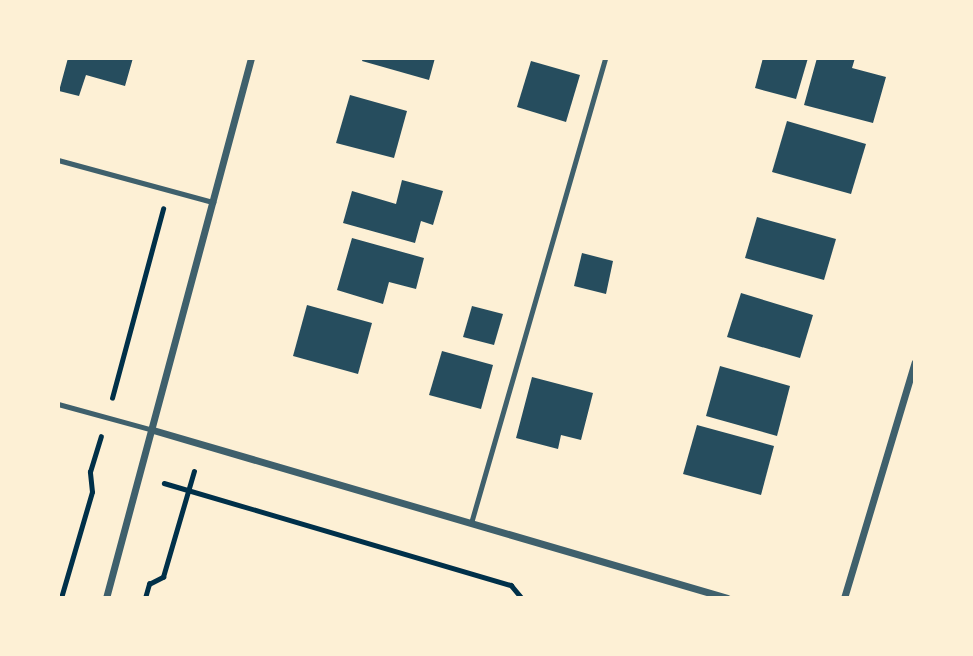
<!DOCTYPE html>
<style>
body{margin:0}
#map{position:relative;width:973px;height:656px;overflow:hidden;background:#fdf0d5;font-family:Commissioner,sans-serif}
div>[style]{position:absolute}
[style*='--x']{left:calc(var(--x)*1px);top:calc(var(--y)*1px);width:calc(var(--w)*1px);rotate:calc(var(--a)*1deg)}
.building>*{inset:0;background:#264d5e}
.path>*{height:4.5px;margin:-2.25px;padding:0 2.25px;transform-origin:2.25px;border-radius:2.25px;background:#003049}
.service>*{height:5px;margin:-2.5px;padding:0 2.5px;transform-origin:2.5px;border-radius:2.5px;background:#3f606c}
.minor>*{height:7px;margin:-3.5px;padding:0 3.5px;transform-origin:3.5px;border-radius:3.5px;background:#3f606c}
span{translate:-50% -50%;white-space:nowrap;text-align:center;line-height:1.15;-webkit-text-stroke:5px #fdf0d5;paint-order:stroke}
.frame{position:absolute;inset:0;border:60px solid #fdf0d5;pointer-events:none}
</style>
<div id="map">
<div class="building">
<div style="clip-path:polygon(68px 58px,133px 58px,125px 86px,86px 75px,79px 96px,59px 91px)"></div>
<div style="clip-path:polygon(363px 58px,435px 58px,429px 80px,362px 61px)"></div>
<div style="clip-path:polygon(763px 58px,808px 58px,796px 99px,755px 88px)"></div>
<div style="clip-path:polygon(817px 58px,855px 58px,852px 68px,886px 77px,873px 123px,804px 105px)"></div>
<div style="clip-path:polygon(531px 61px,580px 75px,566px 122px,517px 107px)"></div>
<div style="clip-path:polygon(350px 95px,407px 111px,394px 158px,336px 143px)"></div>
<div style="clip-path:polygon(787px 121px,866px 144px,851px 194px,772px 172px)"></div>
<div style="clip-path:polygon(402px 180px,443px 191px,433px 225px,421px 221px,415px 243px,343px 223px,352px 191px,396px 204px)"></div>
<div style="clip-path:polygon(757px 217px,836px 239px,824px 280px,745px 258px)"></div>
<div style="clip-path:polygon(352px 238px,424px 258px,416px 289px,389px 282px,383px 304px,337px 290px)"></div>
<div style="clip-path:polygon(582px 253px,613px 261px,606px 294px,574px 286px)"></div>
<div style="clip-path:polygon(741px 293px,813px 315px,800px 358px,727px 337px)"></div>
<div style="clip-path:polygon(307px 305px,372px 323px,358px 374px,293px 356px)"></div>
<div style="clip-path:polygon(472px 306px,503px 314px,494px 345px,463px 337px)"></div>
<div style="clip-path:polygon(442px 351px,493px 365px,481px 409px,429px 395px)"></div>
<div style="clip-path:polygon(720px 366px,790px 386px,777px 436px,706px 416px)"></div>
<div style="clip-path:polygon(532px 377px,593px 393px,581px 440px,561px 435px,558px 449px,516px 438px)"></div>
<div style="clip-path:polygon(697px 425px,774px 446px,761px 495px,683px 474px)"></div>
</div>
<div class="path">
<div style="--x:112;--y:398;--w:196;--a:-74.9"></div>
<div style="--x:164;--y:483;--w:362;--a:16.4"></div>
<div style="--x:511;--y:585;--w:17;--a:50"></div>
<div style="--x:61;--y:598;--w:110;--a:-73.7"></div>
<div style="--x:92;--y:492;--w:20;--a:-96"></div>
<div style="--x:90;--y:472;--w:37;--a:-73"></div>
<div style="--x:145;--y:598;--w:15;--a:-74"></div>
<div style="--x:149;--y:584;--w:16;--a:-27"></div>
<div style="--x:163;--y:577;--w:110;--a:-73.7"></div>
</div>
<div class="service">
<div style="--x:58;--y:160;--w:161;--a:15.2"></div>
<div style="--x:58;--y:404;--w:98;--a:15.3"></div>
<div style="--x:471;--y:523;--w:484;--a:-73.9"></div>
</div>
<div class="minor">
<div style="--x:153;--y:430;--w:598;--a:16.31"></div>
<div style="--x:106;--y:598;--w:559;--a:-74.97"></div>
<div style="--x:844;--y:598;--w:246;--a:-73.3"></div>
</div>
<div class="frame"></div>
</div>
